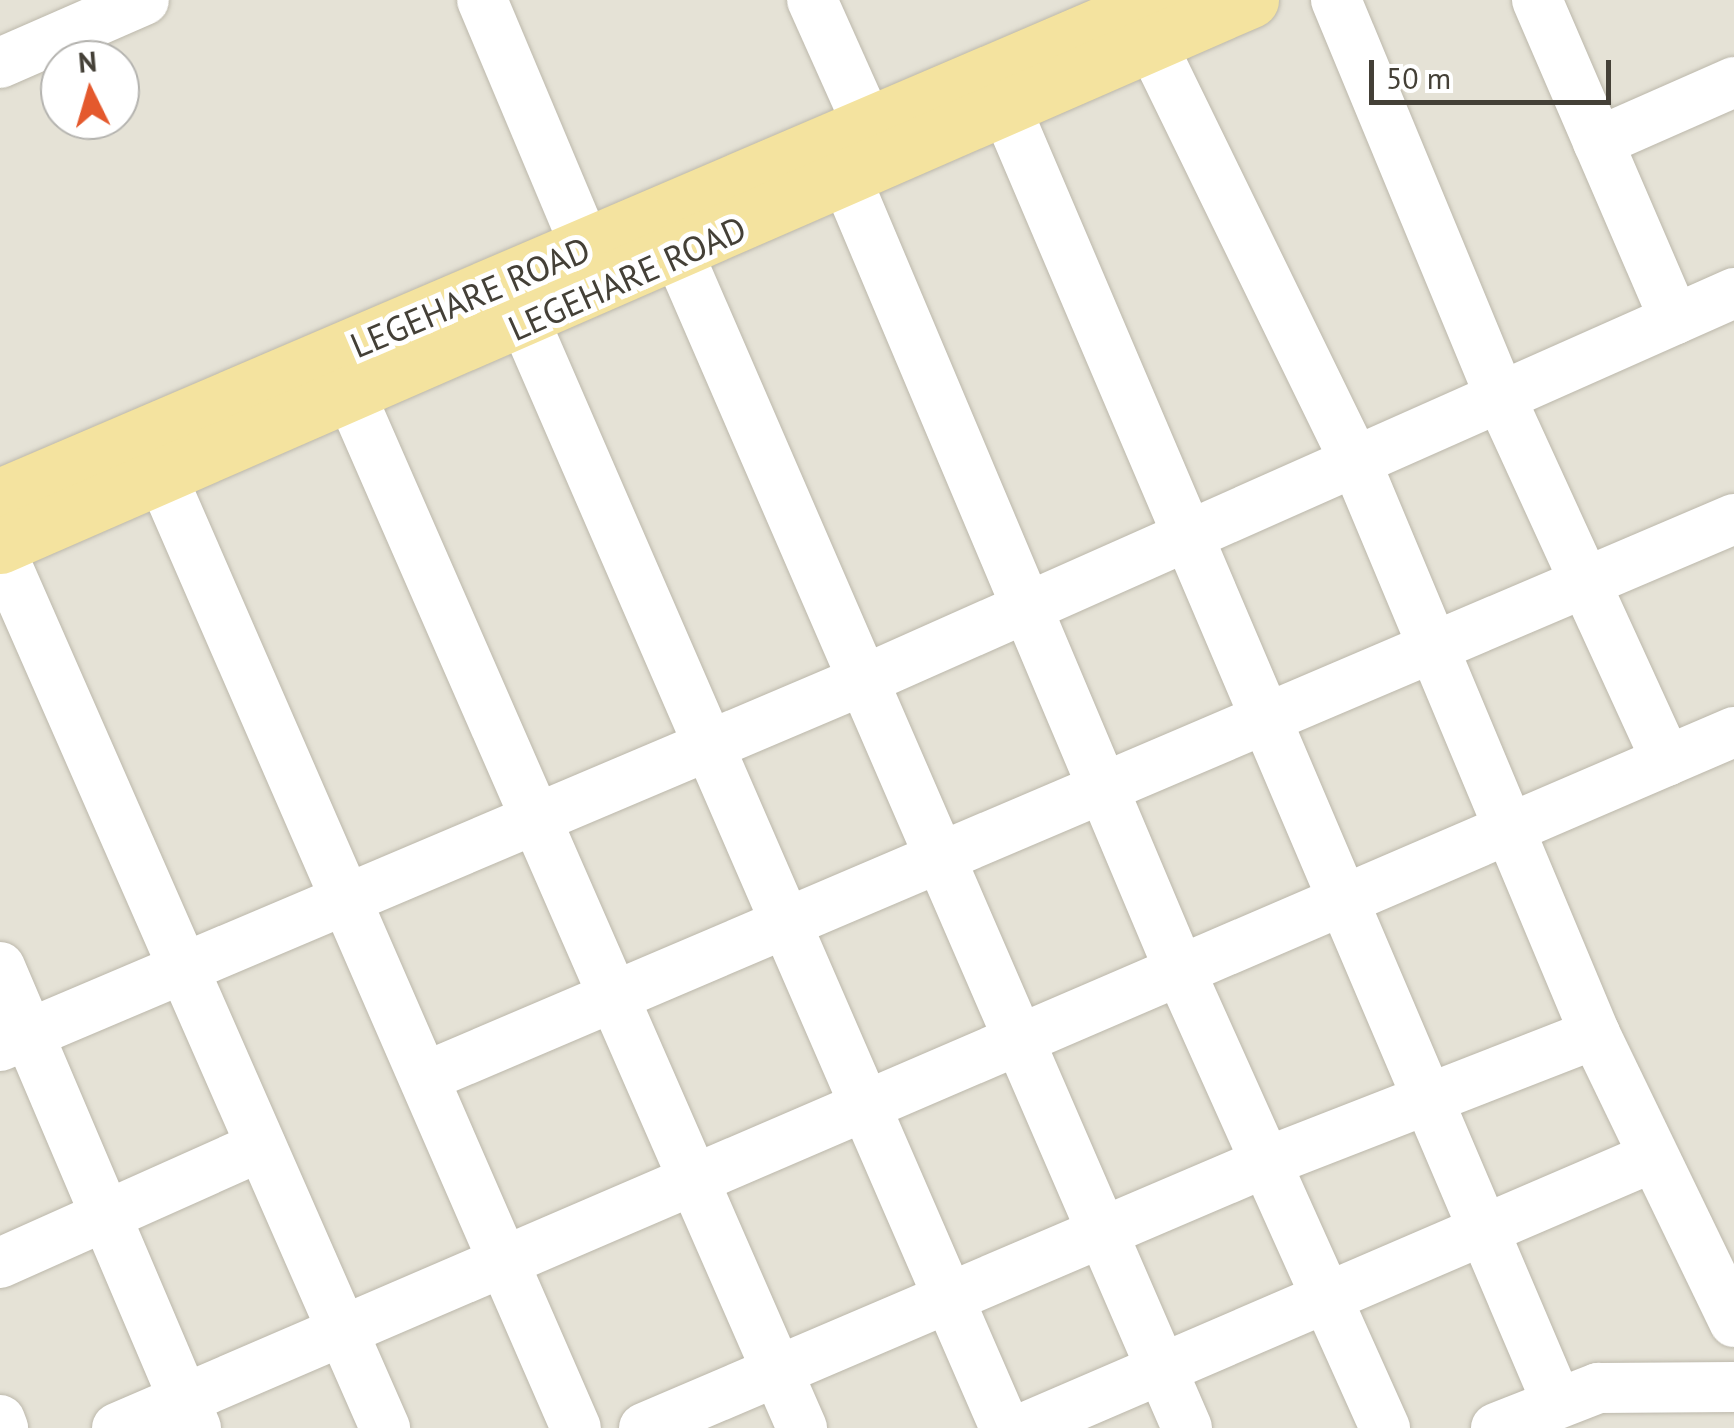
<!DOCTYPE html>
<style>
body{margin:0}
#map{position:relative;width:1734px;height:1428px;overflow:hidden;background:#f2f0e7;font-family:"PT Sans",sans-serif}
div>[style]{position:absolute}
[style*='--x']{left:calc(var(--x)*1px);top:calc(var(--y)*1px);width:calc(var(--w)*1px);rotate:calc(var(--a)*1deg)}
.residential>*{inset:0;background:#e5e2d6}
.roads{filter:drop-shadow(0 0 2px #bcb8ab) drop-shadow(0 0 2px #bcb8ab)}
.minor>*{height:50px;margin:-25px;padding:0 25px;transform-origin:25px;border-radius:25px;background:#fff}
.major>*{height:55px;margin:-27.5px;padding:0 27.5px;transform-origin:27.5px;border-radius:27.5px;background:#f4e39f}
span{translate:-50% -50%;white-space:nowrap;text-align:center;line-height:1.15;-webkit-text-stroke:10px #fff;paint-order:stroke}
.street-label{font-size:35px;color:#444037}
.north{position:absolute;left:40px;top:40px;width:100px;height:100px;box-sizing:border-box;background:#fff;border:2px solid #b4b3af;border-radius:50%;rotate:355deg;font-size:28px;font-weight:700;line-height:40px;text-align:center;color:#444037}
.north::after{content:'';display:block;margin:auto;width:35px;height:45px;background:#e4592d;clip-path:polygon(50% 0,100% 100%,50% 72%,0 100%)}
.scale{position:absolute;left:1369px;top:60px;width:242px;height:45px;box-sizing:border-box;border:5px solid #444037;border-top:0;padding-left:12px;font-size:30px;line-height:35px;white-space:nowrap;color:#444037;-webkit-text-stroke:8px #fff;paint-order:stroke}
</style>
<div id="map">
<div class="residential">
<div style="clip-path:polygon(evenodd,0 0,1734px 0,1734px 1428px,0 1428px,0 0,60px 60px,120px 60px,120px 120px,60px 120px,60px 60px)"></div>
</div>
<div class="roads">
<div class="minor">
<div style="--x:482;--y:0;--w:269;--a:67.2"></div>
<div style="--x:812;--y:0;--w:137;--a:65.9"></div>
<div style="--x:1336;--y:0;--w:434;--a:67.5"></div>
<div style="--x:1502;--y:401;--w:396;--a:65.4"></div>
<div style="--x:1537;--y:0;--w:348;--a:66.7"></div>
<div style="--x:1152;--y:45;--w:467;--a:64"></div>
<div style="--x:1357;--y:465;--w:617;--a:67.3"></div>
<div style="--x:1595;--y:1034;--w:320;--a:64.2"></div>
<div style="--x:0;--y:63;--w:157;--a:-23.6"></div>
<div style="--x:1007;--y:111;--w:1401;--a:66.93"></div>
<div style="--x:1598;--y:142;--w:149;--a:-23.8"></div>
<div style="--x:847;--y:181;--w:857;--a:67.14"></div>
<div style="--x:1180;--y:971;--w:501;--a:65.84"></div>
<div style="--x:679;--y:255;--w:1278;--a:66.58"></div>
<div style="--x:525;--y:322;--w:1206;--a:66.54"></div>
<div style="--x:352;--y:398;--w:1124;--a:66.4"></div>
<div style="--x:162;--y:477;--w:1037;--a:66.48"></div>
<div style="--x:0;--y:550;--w:959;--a:66.32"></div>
<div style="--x:0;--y:967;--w:501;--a:66.97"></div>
<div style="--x:0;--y:1046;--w:941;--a:-22.97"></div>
<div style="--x:866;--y:679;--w:950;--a:-23.97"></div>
<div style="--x:425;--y:1077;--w:1423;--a:-23.09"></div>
<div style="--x:0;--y:1263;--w:286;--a:-24.1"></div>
<div style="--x:0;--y:1420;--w:9;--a:69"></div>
<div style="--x:117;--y:1428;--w:1760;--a:-23.29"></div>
<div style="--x:644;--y:1428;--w:680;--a:-23.13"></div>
<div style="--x:1269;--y:1161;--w:350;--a:-21.3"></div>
<div style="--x:1024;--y:1428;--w:685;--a:-23.31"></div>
<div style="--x:1496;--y:1428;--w:110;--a:-21.4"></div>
<div style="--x:1598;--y:1388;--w:136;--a:-0.4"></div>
</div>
<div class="major">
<div style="--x:0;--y:496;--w:1261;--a:-23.17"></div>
<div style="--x:0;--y:546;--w:1365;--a:-23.58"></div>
</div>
</div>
<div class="street-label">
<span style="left:627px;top:278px;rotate:-24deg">LEGEHARE ROAD</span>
<span style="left:470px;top:297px;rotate:-23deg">LEGEHARE ROAD</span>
</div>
<div class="north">N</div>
<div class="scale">50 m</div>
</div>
